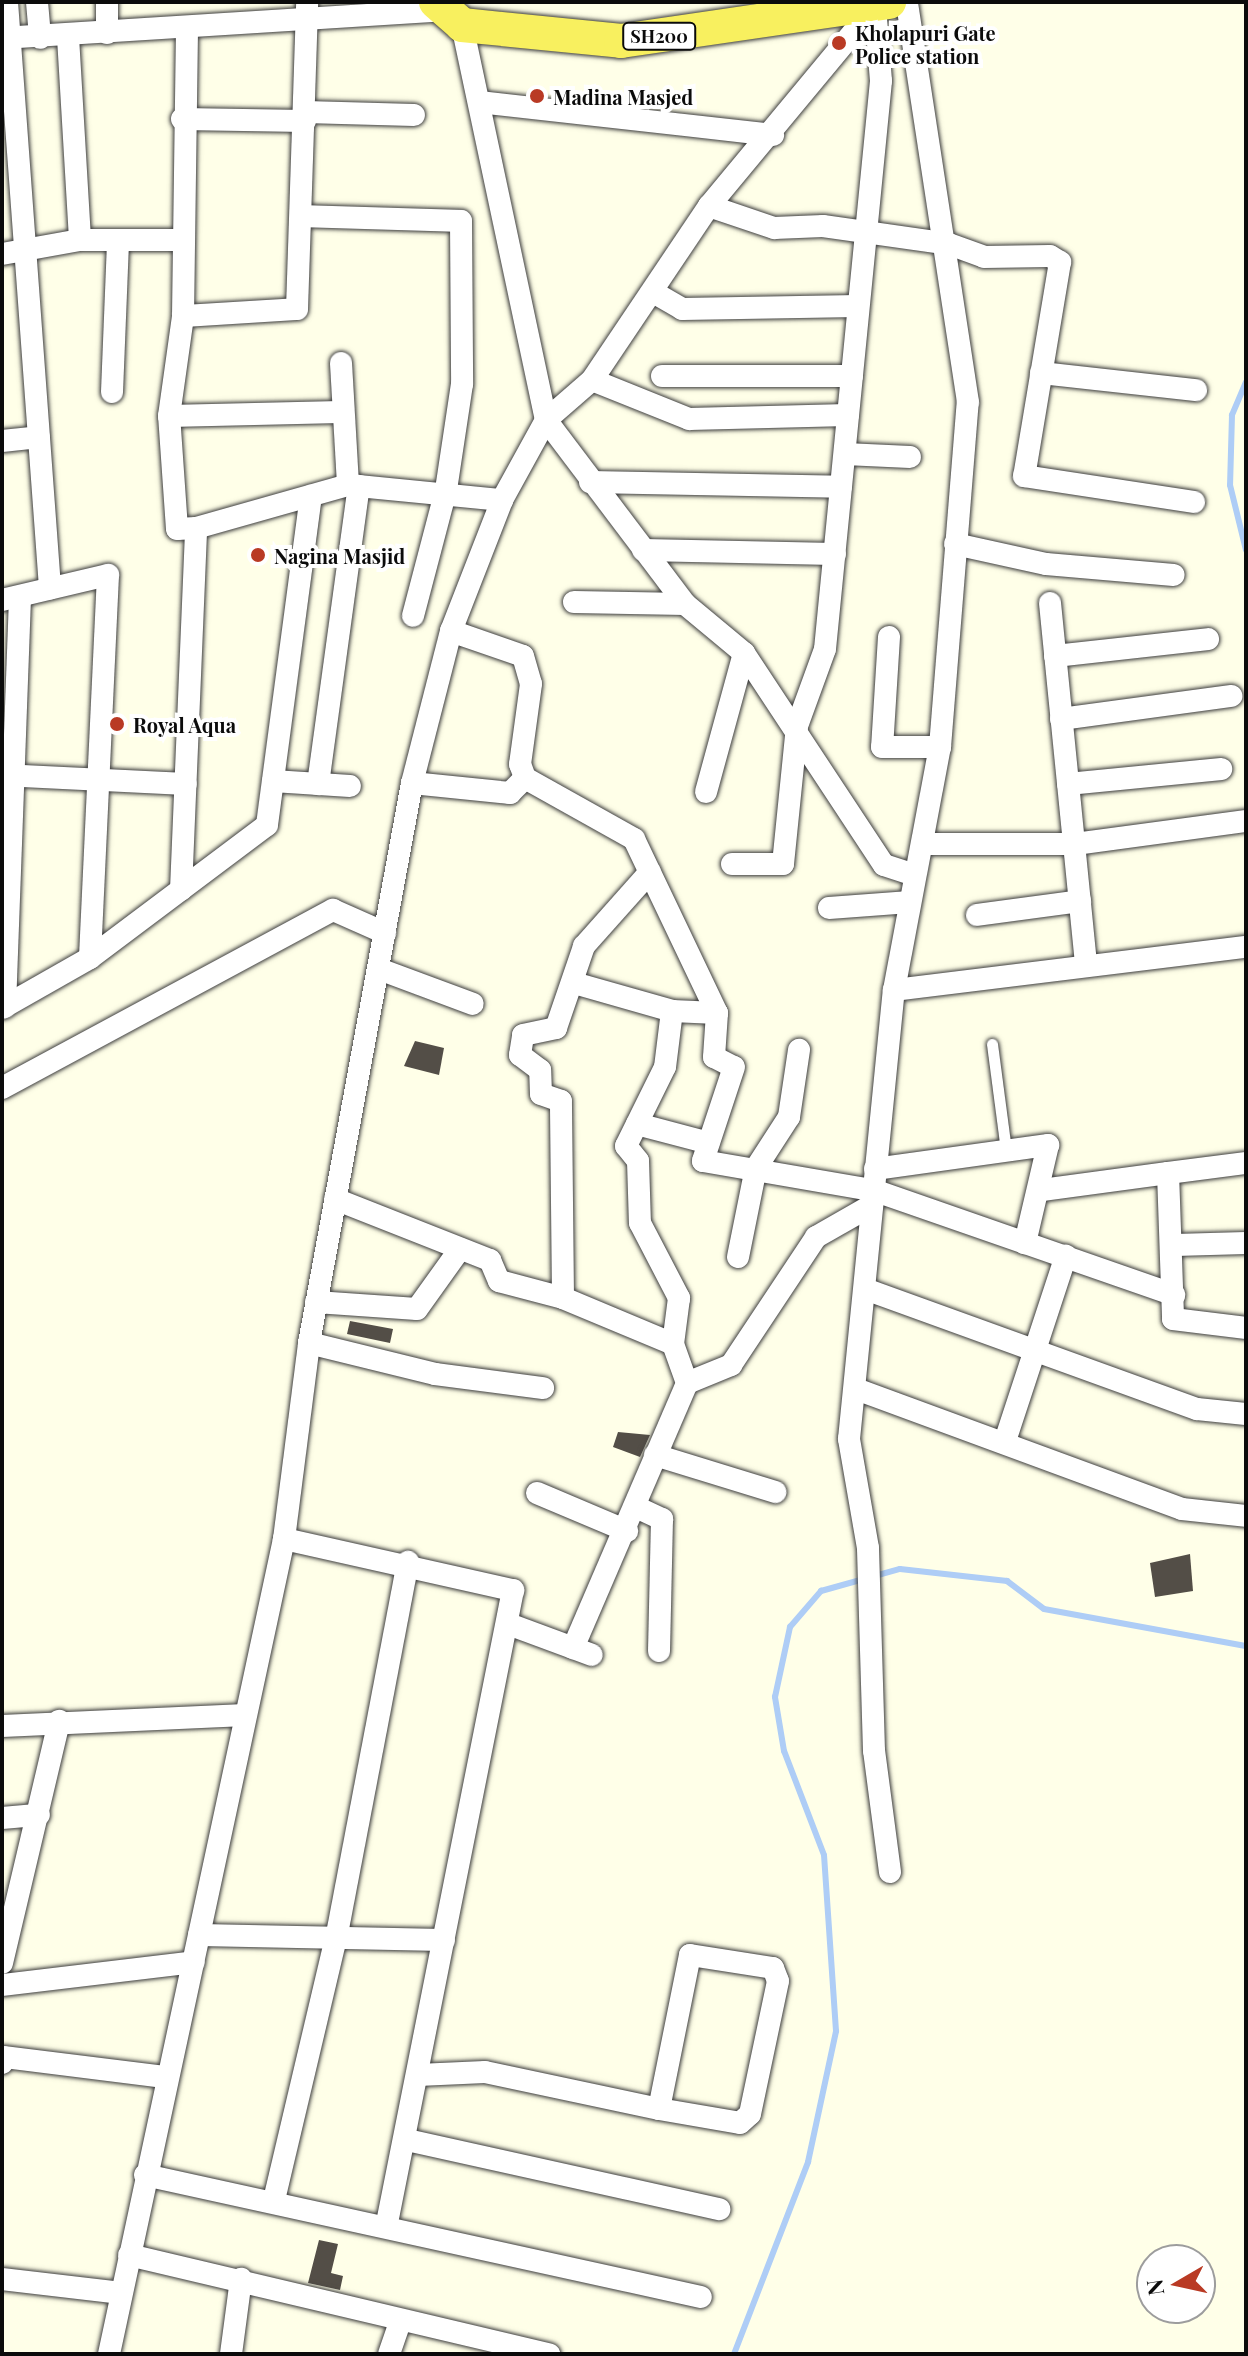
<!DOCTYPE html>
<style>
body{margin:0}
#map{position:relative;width:1248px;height:2356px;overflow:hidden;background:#ffffe8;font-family:"Playfair Display",serif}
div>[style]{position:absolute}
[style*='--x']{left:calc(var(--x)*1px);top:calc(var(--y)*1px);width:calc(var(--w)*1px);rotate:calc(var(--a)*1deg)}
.stream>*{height:6px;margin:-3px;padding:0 3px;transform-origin:3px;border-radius:3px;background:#aecdf6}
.building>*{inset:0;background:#534e47}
.roads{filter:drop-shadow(0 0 2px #3e3e3e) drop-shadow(0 0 2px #3e3e3e)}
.lane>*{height:11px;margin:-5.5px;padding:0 5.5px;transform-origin:5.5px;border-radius:5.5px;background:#fff}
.street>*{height:22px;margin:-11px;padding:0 11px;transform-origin:11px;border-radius:11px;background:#fff}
.primary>*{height:34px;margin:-17px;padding:0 17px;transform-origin:17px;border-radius:17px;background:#f8f05f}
.dots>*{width:22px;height:22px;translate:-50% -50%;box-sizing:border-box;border:4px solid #fff;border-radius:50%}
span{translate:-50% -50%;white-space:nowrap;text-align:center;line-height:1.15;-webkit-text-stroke:8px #fff;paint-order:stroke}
.shield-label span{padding:2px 6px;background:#fff;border:2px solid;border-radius:6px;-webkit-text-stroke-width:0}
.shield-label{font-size:18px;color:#0b0b0b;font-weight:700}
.poi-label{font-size:20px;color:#0b0b0b;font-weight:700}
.left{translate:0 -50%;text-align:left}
.frame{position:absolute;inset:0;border:4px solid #0b0b0b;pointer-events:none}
.north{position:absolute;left:1136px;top:2244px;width:80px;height:80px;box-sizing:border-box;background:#fff;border:2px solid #9d9d9d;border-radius:50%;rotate:261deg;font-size:22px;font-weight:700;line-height:32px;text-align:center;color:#0b0b0b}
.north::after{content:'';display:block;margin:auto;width:28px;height:36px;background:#b93a24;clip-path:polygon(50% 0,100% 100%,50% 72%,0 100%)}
</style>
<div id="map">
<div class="stream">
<div style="--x:1246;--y:382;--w:36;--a:113"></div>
<div style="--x:1232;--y:415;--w:70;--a:91.6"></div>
<div style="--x:1230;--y:485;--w:67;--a:76.2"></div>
<div style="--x:734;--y:2354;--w:206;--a:-68.9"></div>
<div style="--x:808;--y:2162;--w:134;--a:-77.9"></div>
<div style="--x:836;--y:2031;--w:176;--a:-93.9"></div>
<div style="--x:824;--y:1855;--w:111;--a:-111"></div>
<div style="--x:784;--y:1751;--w:55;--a:-99.5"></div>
<div style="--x:775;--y:1697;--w:72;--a:-77.9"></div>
<div style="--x:790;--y:1627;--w:48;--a:-49.3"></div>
<div style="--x:821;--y:1591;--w:82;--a:-15.6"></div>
<div style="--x:900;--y:1569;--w:108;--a:6.4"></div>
<div style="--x:1007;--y:1581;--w:46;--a:37.1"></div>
<div style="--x:1044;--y:1609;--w:205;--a:10.4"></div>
</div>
<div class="building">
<div style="clip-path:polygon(415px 1041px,444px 1048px,439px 1075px,404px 1066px)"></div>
<div style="clip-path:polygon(350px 1321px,393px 1329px,390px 1343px,347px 1334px)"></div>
<div style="clip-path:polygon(618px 1432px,650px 1435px,640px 1457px,613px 1447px)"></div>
<div style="clip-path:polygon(1190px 1554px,1193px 1591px,1155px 1597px,1150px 1563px)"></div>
<div style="clip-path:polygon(319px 2240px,338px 2244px,331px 2273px,343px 2276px,340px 2290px,308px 2283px)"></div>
</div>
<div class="roads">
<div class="lane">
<div style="--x:992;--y:1044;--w:108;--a:82.5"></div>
</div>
<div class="street">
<div style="--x:7;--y:2;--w:588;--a:85.8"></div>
<div style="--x:37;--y:2;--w:36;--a:85"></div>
<div style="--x:107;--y:2;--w:31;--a:90"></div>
<div style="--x:462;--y:25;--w:404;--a:78"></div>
<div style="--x:546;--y:420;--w:231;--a:52.9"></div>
<div style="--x:685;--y:604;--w:77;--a:39.7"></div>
<div style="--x:744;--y:653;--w:254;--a:56.6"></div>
<div style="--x:884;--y:865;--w:33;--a:18"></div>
<div style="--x:68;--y:37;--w:203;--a:86.6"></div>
<div style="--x:2;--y:38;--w:442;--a:-3.6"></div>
<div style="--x:479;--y:102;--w:296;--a:6.4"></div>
<div style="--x:305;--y:112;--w:109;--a:1.6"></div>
<div style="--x:182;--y:119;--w:123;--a:0.9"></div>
<div style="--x:709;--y:206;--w:69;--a:18.7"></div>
<div style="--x:774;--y:228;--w:49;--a:-2.3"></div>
<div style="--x:823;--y:226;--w:127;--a:8.1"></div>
<div style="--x:949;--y:244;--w:37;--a:20"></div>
<div style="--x:984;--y:257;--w:66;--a:-0.9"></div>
<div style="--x:1050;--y:256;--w:12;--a:31"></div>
<div style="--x:1060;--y:262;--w:217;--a:99.5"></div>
<div style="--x:1024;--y:476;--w:172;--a:8.7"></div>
<div style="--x:302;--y:216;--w:159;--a:1.8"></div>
<div style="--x:461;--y:221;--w:163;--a:89.6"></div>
<div style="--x:462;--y:384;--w:107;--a:98.6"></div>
<div style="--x:446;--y:490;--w:130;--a:104.7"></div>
<div style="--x:2;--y:254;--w:79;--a:-10.2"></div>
<div style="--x:80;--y:240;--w:101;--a:0"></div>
<div style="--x:653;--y:292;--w:34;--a:30"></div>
<div style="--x:682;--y:309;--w:176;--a:-1"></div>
<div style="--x:183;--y:316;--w:114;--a:-3.5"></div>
<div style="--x:297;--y:309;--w:307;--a:-88.1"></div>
<div style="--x:341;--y:363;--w:122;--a:86.7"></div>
<div style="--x:1041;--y:373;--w:156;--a:6.3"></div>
<div style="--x:662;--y:376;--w:190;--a:0"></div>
<div style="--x:592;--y:380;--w:105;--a:21.9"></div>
<div style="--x:689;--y:419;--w:159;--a:-1.4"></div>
<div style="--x:112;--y:392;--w:152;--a:-87.7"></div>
<div style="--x:169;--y:416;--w:171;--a:-1.3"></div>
<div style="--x:2;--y:441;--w:37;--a:-6"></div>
<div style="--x:845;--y:454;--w:65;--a:2.6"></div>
<div style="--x:590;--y:482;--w:251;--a:1.1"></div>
<div style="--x:196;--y:528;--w:158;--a:-15.8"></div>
<div style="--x:348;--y:485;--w:155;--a:5.6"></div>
<div style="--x:955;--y:544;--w:93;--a:12.4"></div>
<div style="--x:1046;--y:564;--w:128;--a:4.9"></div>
<div style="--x:643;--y:550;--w:192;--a:1.2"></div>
<div style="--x:2;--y:600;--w:109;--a:-13.3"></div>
<div style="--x:108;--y:575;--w:383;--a:92.7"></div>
<div style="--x:574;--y:602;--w:111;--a:1"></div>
<div style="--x:1050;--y:603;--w:362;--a:84.3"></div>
<div style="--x:451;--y:631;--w:76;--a:19.1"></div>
<div style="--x:523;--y:656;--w:29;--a:74"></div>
<div style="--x:531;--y:684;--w:81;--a:97.8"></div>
<div style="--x:520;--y:764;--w:15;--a:70"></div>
<div style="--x:525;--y:778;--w:125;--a:29.2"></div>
<div style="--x:634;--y:839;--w:193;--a:64.5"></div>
<div style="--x:717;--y:1013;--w:44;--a:93.9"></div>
<div style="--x:714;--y:1057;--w:22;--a:27"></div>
<div style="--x:734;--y:1067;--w:99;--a:108.3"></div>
<div style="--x:703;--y:1161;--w:176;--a:9.8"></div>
<div style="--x:876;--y:1191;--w:316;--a:19.2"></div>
<div style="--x:889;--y:637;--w:110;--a:93.6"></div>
<div style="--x:882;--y:747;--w:58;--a:0"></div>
<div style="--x:1055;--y:656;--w:154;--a:-6.3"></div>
<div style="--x:1061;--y:719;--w:172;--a:-7.7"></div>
<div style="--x:2;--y:775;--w:184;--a:2.8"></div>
<div style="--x:273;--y:781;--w:77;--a:3.7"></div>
<div style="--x:412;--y:783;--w:99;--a:5.8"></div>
<div style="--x:510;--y:793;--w:21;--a:-45"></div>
<div style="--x:318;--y:784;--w:301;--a:-82.2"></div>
<div style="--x:1068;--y:784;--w:154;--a:-5.6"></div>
<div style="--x:706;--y:792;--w:144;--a:-74.7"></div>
<div style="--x:923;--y:844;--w:152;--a:0"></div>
<div style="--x:1075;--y:844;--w:173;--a:-7.7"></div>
<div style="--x:732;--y:864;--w:51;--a:0"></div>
<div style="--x:783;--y:864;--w:139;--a:-84.2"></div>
<div style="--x:797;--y:726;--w:82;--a:-70"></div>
<div style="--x:825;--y:649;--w:571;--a:-84.37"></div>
<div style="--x:881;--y:81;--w:75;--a:-94.6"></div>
<div style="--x:181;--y:890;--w:362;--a:-87.6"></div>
<div style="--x:196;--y:528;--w:19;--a:177"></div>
<div style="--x:177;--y:529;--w:113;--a:-94"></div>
<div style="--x:169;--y:416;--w:101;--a:-82"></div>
<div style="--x:183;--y:316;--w:284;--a:-89.2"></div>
<div style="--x:829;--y:908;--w:81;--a:-4.2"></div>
<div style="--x:977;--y:915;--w:104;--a:-7.7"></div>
<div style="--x:379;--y:969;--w:100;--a:20.4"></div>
<div style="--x:574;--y:983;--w:102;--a:15.9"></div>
<div style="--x:672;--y:1011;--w:45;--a:2.5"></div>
<div style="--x:894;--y:990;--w:355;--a:-7"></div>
<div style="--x:5;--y:1007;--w:410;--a:-87.9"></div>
<div style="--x:2;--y:1008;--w:101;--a:-29.6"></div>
<div style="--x:90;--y:958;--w:221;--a:-36.9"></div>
<div style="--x:267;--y:825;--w:332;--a:-82.4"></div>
<div style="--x:672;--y:1011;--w:56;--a:97.1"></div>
<div style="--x:665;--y:1067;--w:88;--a:116.3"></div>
<div style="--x:626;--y:1146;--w:19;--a:51"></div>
<div style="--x:638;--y:1161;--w:62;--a:88.2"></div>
<div style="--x:640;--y:1223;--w:85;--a:62.5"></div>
<div style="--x:679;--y:1298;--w:46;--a:97.4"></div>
<div style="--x:2;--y:1088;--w:376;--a:-28.3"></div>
<div style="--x:333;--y:910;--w:57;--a:23.9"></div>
<div style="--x:637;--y:1124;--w:74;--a:14.8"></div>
<div style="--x:875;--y:1169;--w:175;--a:-7.9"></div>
<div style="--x:1048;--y:1145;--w:101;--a:103.2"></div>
<div style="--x:1168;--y:1173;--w:79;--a:-7.3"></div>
<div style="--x:1042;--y:1190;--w:127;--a:-7.7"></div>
<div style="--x:1168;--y:1173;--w:146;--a:88"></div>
<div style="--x:1173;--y:1319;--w:74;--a:7"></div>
<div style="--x:335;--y:1199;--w:167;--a:21.5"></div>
<div style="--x:490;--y:1260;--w:23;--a:67"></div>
<div style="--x:499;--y:1281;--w:66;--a:14.9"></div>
<div style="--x:563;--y:1298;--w:119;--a:22.7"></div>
<div style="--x:673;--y:1344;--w:41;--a:70.3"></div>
<div style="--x:1175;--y:1245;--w:71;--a:-1.6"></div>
<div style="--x:738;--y:1257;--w:91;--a:-78.6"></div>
<div style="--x:756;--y:1168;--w:61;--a:-57.1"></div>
<div style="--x:789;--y:1117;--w:68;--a:-81.5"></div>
<div style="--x:865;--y:1289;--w:353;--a:19.9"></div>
<div style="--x:1197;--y:1409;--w:49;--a:5.8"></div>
<div style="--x:563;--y:1298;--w:197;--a:-90.6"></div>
<div style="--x:561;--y:1101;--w:21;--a:-161"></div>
<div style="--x:541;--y:1094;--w:24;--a:-92"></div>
<div style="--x:540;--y:1070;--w:25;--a:-143"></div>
<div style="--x:520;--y:1055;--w:20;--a:-81"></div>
<div style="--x:523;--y:1035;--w:34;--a:-12"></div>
<div style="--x:556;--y:1028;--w:87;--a:-71.1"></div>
<div style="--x:584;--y:946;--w:99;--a:-48.3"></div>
<div style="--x:316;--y:1302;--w:101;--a:4"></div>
<div style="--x:417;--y:1309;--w:74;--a:-54.4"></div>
<div style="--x:309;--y:1343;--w:130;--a:13.8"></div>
<div style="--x:435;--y:1374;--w:109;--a:7.4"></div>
<div style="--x:856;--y:1389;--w:347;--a:20.2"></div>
<div style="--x:1182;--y:1509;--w:64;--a:6.2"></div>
<div style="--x:1006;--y:1438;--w:192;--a:-71.8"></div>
<div style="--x:655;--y:1455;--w:126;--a:17.1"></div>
<div style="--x:537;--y:1493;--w:98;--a:22.9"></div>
<div style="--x:636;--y:1507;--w:29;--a:25"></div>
<div style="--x:662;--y:1519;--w:132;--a:91.3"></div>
<div style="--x:284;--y:1539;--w:235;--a:12.6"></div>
<div style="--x:513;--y:1590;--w:645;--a:101.26"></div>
<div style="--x:511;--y:1625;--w:86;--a:20.3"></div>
<div style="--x:573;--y:1648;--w:288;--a:-66.7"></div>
<div style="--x:687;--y:1383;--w:48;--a:-22.2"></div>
<div style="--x:731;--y:1365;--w:154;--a:-56.4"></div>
<div style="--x:816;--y:1237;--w:64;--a:-29.7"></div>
<div style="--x:2;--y:1726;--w:238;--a:-2.6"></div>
<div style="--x:2;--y:1818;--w:37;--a:-5"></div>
<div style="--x:890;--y:1872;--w:122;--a:-97.5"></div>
<div style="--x:874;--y:1751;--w:203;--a:-91.7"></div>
<div style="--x:868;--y:1548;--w:111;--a:-99.9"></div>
<div style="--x:849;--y:1439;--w:451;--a:-84.3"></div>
<div style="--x:894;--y:990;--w:247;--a:-79.3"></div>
<div style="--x:940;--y:747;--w:346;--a:-85.4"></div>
<div style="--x:968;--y:402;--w:405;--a:-98.7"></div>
<div style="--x:199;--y:1935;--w:245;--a:1.2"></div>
<div style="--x:2;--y:1963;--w:249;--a:-76.7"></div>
<div style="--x:2;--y:1985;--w:193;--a:-6.8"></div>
<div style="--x:2;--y:2063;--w:6;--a:-72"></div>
<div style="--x:4;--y:2057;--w:161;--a:7.1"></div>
<div style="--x:418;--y:2075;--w:67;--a:-2.6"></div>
<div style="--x:485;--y:2072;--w:178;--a:12"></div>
<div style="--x:659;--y:2109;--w:82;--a:9.8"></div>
<div style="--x:740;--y:2123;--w:13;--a:-42"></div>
<div style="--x:750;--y:2114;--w:136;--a:-78.1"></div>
<div style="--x:778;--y:1981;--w:14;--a:-111"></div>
<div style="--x:773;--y:1968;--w:84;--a:-171.1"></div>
<div style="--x:690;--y:1955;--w:157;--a:101.4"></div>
<div style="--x:407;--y:2140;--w:320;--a:12.5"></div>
<div style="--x:145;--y:2175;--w:569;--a:12.38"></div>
<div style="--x:274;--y:2200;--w:273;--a:-76.7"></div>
<div style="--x:337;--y:1934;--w:379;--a:-79.2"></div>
<div style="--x:129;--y:2255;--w:432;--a:13.3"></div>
<div style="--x:2;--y:2279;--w:120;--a:6.7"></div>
<div style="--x:109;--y:2354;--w:834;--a:-77.88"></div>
<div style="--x:284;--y:1539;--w:198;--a:-82.7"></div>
<div style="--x:309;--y:1343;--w:569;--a:-79.58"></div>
<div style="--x:412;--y:783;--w:157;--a:-75.6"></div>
<div style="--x:451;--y:631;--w:141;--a:-68.7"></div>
<div style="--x:502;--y:500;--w:91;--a:-61.2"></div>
<div style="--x:546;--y:420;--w:61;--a:-41"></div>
<div style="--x:592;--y:380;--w:210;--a:-56.1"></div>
<div style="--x:709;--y:206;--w:260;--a:-50.3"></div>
<div style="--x:231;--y:2354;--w:76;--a:-82.4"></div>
<div style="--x:389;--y:2354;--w:36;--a:-71"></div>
</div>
<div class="primary">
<div style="--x:436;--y:2;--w:35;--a:41"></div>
<div style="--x:462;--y:25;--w:160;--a:5.7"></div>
<div style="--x:621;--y:41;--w:271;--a:-8.3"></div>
</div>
</div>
<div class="dots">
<div style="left:839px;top:43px;background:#b93a24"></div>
<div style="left:537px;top:96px;background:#b93a24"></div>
<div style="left:258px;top:555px;background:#b93a24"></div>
<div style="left:117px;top:724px;background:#b93a24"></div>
</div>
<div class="shield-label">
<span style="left:659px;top:36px">SH200</span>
</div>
<div class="poi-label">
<span class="left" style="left:855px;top:44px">Kholapuri Gate<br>Police station</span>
<span class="left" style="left:553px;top:96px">Madina Masjed</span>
<span class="left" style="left:274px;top:555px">Nagina Masjid</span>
<span class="left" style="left:133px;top:724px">Royal Aqua</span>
</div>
<div class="frame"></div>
<div class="north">N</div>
</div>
